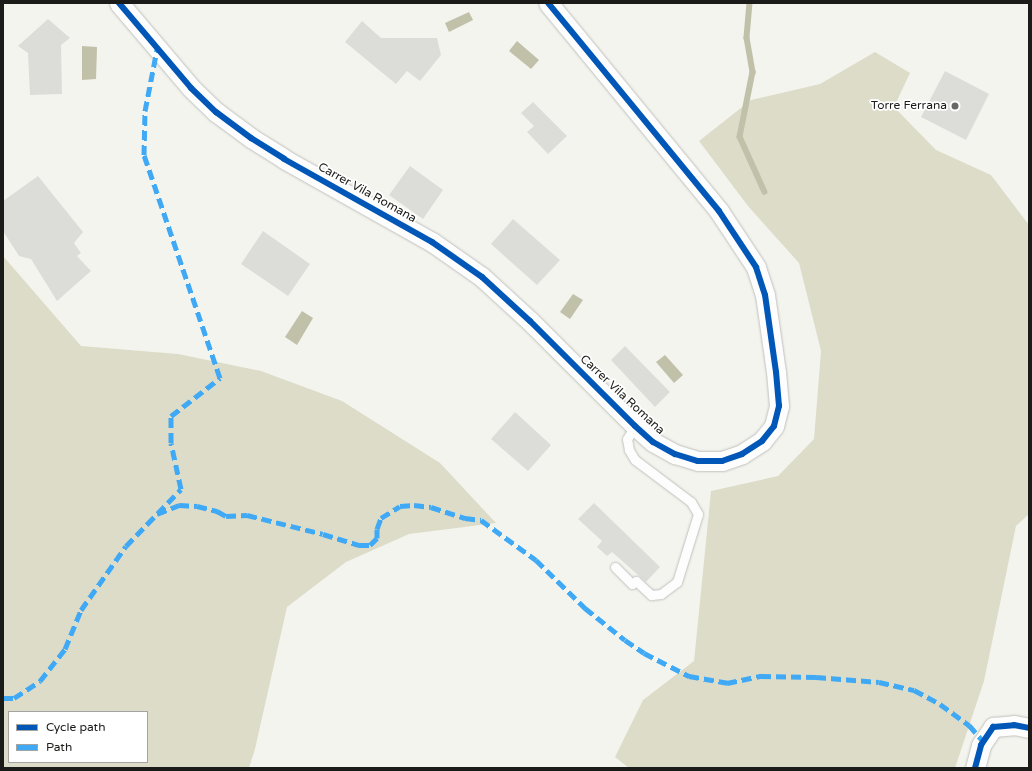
<!DOCTYPE html>
<style>
body{margin:0}
#map{position:relative;width:1032px;height:771px;overflow:hidden;background:#f4f4ef;font-family:"Varela Round",sans-serif}
div>[style]{position:absolute}
[style*='--x']{left:calc(var(--x)*1px);top:calc(var(--y)*1px);width:calc(var(--w)*1px);rotate:calc(var(--a)*1deg)}
.forest>*{inset:0;background:#dddcc9}
.water>*{inset:0;background:#c1c0a9}
.stream>*{height:5.5px;margin:-2.75px;padding:0 2.75px;transform-origin:2.75px;border-radius:2.75px;background:#c1c0a9}
.building>*{inset:0;background:#dcdcd9}
.roads{filter:drop-shadow(0 0 1px #c0c0bd) drop-shadow(0 0 1px #c0c0bd)}
.lane>*{height:9px;margin:-4.5px;padding:0 4.5px;transform-origin:4.5px;border-radius:4.5px;background:#fdfdfd}
.street>*{height:19px;margin:-9.5px;padding:0 9.5px;transform-origin:9.5px;border-radius:9.5px;background:#fdfdfd}
.quiet>*{height:5px;margin-top:-2.5px;transform-origin:0;background:repeating-linear-gradient(90deg,#3fa9f5 0 10px,transparent 0 15px)}
.cycleway>*{height:6px;margin:-3px;padding:0 3px;transform-origin:3px;border-radius:3px;background:#0057b8}
.dots>*{width:11px;height:11px;translate:-50% -50%;box-sizing:border-box;border:2px solid #fff;border-radius:50%}
span{translate:-50% -50%;white-space:nowrap;text-align:center;line-height:1.15;-webkit-text-stroke:3.5px #fff;paint-order:stroke}
.poi-label{font-size:12px;color:#1b1b19}
.right{translate:-100% -50%;text-align:right}
.street-label{font-size:12px;color:#1b1b19}
.frame{position:absolute;inset:0;border:4px solid #1b1b19;pointer-events:none}
.legend{position:absolute;left:8px;top:711px;width:140px;height:52px;box-sizing:border-box;background:#fff;border:1px solid #a4a4a3;margin:0;padding:5px 7px;list-style:none;font-size:12px;color:#1b1b19}
.legend li{display:flex;align-items:center;gap:8px;height:20px}
.legend b{width:20px;border:1px solid #a4a4a3}
</style>
<div id="map">
<div class="forest">
<div style="clip-path:polygon(875px 52px,910px 73px,894px 107px,936px 150px,991px 175px,1029px 225px,1029px 514px,1016px 526px,984px 681px,955px 768px,629px 768px,615px 757px,643px 700px,694px 661px,711px 491px,778px 476px,814px 439px,821px 351px,799px 263px,748px 206px,699px 141px,751px 100px,820px 84px)"></div>
<div style="clip-path:polygon(evenodd,3px 256px,81px 346px,178px 354px,261px 371px,342px 401px,440px 463px,496px 523px,409px 534px,346px 562px,287px 607px,255px 749px,249px 768px,3px 768px,3px 256px,9px 712px,147px 712px,147px 762px,9px 762px,9px 712px)"></div>
</div>
<div class="water">
<div style="clip-path:polygon(469px 12px,473px 20px,449px 32px,445px 23px)"></div>
<div style="clip-path:polygon(517px 41px,539px 60px,531px 69px,509px 51px)"></div>
<div style="clip-path:polygon(82px 46px,97px 47px,96px 79px,82px 80px)"></div>
<div style="clip-path:polygon(573px 294px,583px 300px,570px 319px,560px 312px)"></div>
<div style="clip-path:polygon(302px 311px,313px 318px,297px 345px,285px 337px)"></div>
<div style="clip-path:polygon(665px 355px,683px 375px,674px 383px,656px 362px)"></div>
</div>
<div class="stream">
<div style="--x:750;--y:3;--w:35;--a:95"></div>
<div style="--x:747;--y:38;--w:35;--a:80"></div>
<div style="--x:753;--y:72;--w:66;--a:101.3"></div>
<div style="--x:740;--y:137;--w:60;--a:65.6"></div>
</div>
<div class="building">
<div style="clip-path:polygon(48px 19px,70px 38px,61px 45px,62px 94px,30px 95px,28px 53px,18px 46px)"></div>
<div style="clip-path:polygon(362px 21px,381px 38px,437px 38px,441px 55px,420px 81px,407px 71px,396px 84px,345px 42px)"></div>
<div style="clip-path:polygon(945px 71px,989px 94px,966px 140px,921px 117px)"></div>
<div style="clip-path:polygon(533px 102px,567px 136px,548px 154px,527px 132px,534px 126px,521px 113px)"></div>
<div style="clip-path:polygon(410px 166px,443px 190px,423px 219px,389px 195px)"></div>
<div style="clip-path:polygon(38px 176px,83px 232px,74px 243px,81px 253px,77px 256px,91px 271px,57px 301px,31px 259px,19px 256px,3px 231px,3px 201px)"></div>
<div style="clip-path:polygon(513px 219px,560px 260px,537px 285px,491px 244px)"></div>
<div style="clip-path:polygon(263px 231px,310px 264px,288px 296px,241px 264px)"></div>
<div style="clip-path:polygon(625px 346px,670px 392px,655px 407px,611px 360px)"></div>
<div style="clip-path:polygon(515px 412px,551px 445px,528px 471px,491px 439px)"></div>
<div style="clip-path:polygon(594px 503px,660px 567px,646px 582px,612px 552px,607px 556px,597px 547px,602px 541px,578px 519px)"></div>
</div>
<div class="roads">
<div class="lane">
<div style="--x:615;--y:567;--w:24;--a:45"></div>
<div style="--x:632;--y:584;--w:5;--a:-37"></div>
<div style="--x:636;--y:581;--w:21;--a:43"></div>
<div style="--x:651;--y:595;--w:10;--a:-6"></div>
<div style="--x:661;--y:594;--w:20;--a:-37"></div>
<div style="--x:677;--y:582;--w:71;--a:-72.8"></div>
<div style="--x:698;--y:514;--w:14;--a:-120"></div>
<div style="--x:691;--y:502;--w:70;--a:-143.1"></div>
<div style="--x:635;--y:460;--w:12;--a:-121"></div>
<div style="--x:629;--y:450;--w:11;--a:-100"></div>
<div style="--x:627;--y:439;--w:15;--a:-58"></div>
</div>
<div class="street">
<div style="--x:119;--y:3;--w:111;--a:49.7"></div>
<div style="--x:191;--y:88;--w:35;--a:44"></div>
<div style="--x:216;--y:112;--w:44;--a:36.6"></div>
<div style="--x:251;--y:138;--w:39;--a:32"></div>
<div style="--x:284;--y:159;--w:170;--a:29.3"></div>
<div style="--x:432;--y:242;--w:61;--a:35"></div>
<div style="--x:482;--y:277;--w:65;--a:42.5"></div>
<div style="--x:530;--y:321;--w:148;--a:45"></div>
<div style="--x:635;--y:426;--w:24;--a:42"></div>
<div style="--x:653;--y:442;--w:25;--a:29"></div>
<div style="--x:675;--y:454;--w:24;--a:17"></div>
<div style="--x:698;--y:461;--w:24;--a:0"></div>
<div style="--x:722;--y:461;--w:21;--a:-19"></div>
<div style="--x:742;--y:454;--w:24;--a:-33"></div>
<div style="--x:762;--y:441;--w:19;--a:-51"></div>
<div style="--x:774;--y:426;--w:21;--a:-76"></div>
<div style="--x:779;--y:406;--w:34;--a:-95"></div>
<div style="--x:776;--y:372;--w:78;--a:-98.1"></div>
<div style="--x:765;--y:295;--w:29;--a:-108"></div>
<div style="--x:756;--y:267;--w:67;--a:-123.5"></div>
<div style="--x:719;--y:211;--w:269;--a:-129.4"></div>
<div style="--x:975;--y:768;--w:24;--a:-75"></div>
<div style="--x:981;--y:745;--w:22;--a:-56"></div>
<div style="--x:993;--y:727;--w:21;--a:-5"></div>
<div style="--x:1014;--y:725;--w:15;--a:11"></div>
</div>
</div>
<div class="quiet">
<div style="--x:157;--y:514;--w:24;--a:-22"></div>
<div style="--x:179;--y:505;--w:18;--a:3"></div>
<div style="--x:197;--y:506;--w:21;--a:14"></div>
<div style="--x:217;--y:511;--w:10;--a:29"></div>
<div style="--x:226;--y:516;--w:21;--a:-3"></div>
<div style="--x:247;--y:515;--w:78;--a:14"></div>
<div style="--x:323;--y:534;--w:38;--a:17"></div>
<div style="--x:359;--y:545;--w:11;--a:0"></div>
<div style="--x:370;--y:545;--w:10;--a:-45"></div>
<div style="--x:377;--y:538;--w:9;--a:-90"></div>
<div style="--x:377;--y:529;--w:12;--a:-70"></div>
<div style="--x:381;--y:518;--w:22;--a:-32"></div>
<div style="--x:400;--y:506;--w:14;--a:-4"></div>
<div style="--x:414;--y:505;--w:17;--a:7"></div>
<div style="--x:431;--y:507;--w:36;--a:18"></div>
<div style="--x:465;--y:518;--w:16;--a:7"></div>
<div style="--x:481;--y:520;--w:68;--a:36"></div>
<div style="--x:536;--y:560;--w:69;--a:44.4"></div>
<div style="--x:585;--y:608;--w:51;--a:38.7"></div>
<div style="--x:625;--y:640;--w:23;--a:34"></div>
<div style="--x:644;--y:653;--w:51;--a:27.1"></div>
<div style="--x:689;--y:676;--w:39;--a:10"></div>
<div style="--x:727;--y:683;--w:35;--a:-12"></div>
<div style="--x:761;--y:676;--w:55;--a:1"></div>
<div style="--x:816;--y:677;--w:63;--a:4.5"></div>
<div style="--x:879;--y:682;--w:36;--a:13"></div>
<div style="--x:914;--y:690;--w:30;--a:28"></div>
<div style="--x:940;--y:704;--w:36;--a:36"></div>
<div style="--x:969;--y:725;--w:21;--a:49"></div>
<div style="--x:3;--y:698;--w:11;--a:0"></div>
<div style="--x:14;--y:698;--w:31;--a:-33"></div>
<div style="--x:40;--y:681;--w:41;--a:-52"></div>
<div style="--x:65;--y:649;--w:42;--a:-67.7"></div>
<div style="--x:81;--y:610;--w:78;--a:-54.9"></div>
<div style="--x:126;--y:546;--w:79;--a:-46"></div>
<div style="--x:181;--y:489;--w:47;--a:-102.3"></div>
<div style="--x:171;--y:443;--w:27;--a:-90"></div>
<div style="--x:171;--y:416;--w:62;--a:-37.8"></div>
<div style="--x:220;--y:378;--w:236;--a:-108.8"></div>
<div style="--x:144;--y:155;--w:44;--a:-88.7"></div>
<div style="--x:145;--y:111;--w:63;--a:-79"></div>
</div>
<div class="cycleway">
<div style="--x:119;--y:3;--w:111;--a:49.7"></div>
<div style="--x:191;--y:88;--w:35;--a:44"></div>
<div style="--x:216;--y:112;--w:44;--a:36.6"></div>
<div style="--x:251;--y:138;--w:39;--a:32"></div>
<div style="--x:284;--y:159;--w:170;--a:29.3"></div>
<div style="--x:432;--y:242;--w:61;--a:35"></div>
<div style="--x:482;--y:277;--w:65;--a:42.5"></div>
<div style="--x:530;--y:321;--w:148;--a:45"></div>
<div style="--x:635;--y:426;--w:24;--a:42"></div>
<div style="--x:653;--y:442;--w:25;--a:29"></div>
<div style="--x:675;--y:454;--w:24;--a:17"></div>
<div style="--x:698;--y:461;--w:24;--a:0"></div>
<div style="--x:722;--y:461;--w:21;--a:-19"></div>
<div style="--x:742;--y:454;--w:24;--a:-33"></div>
<div style="--x:762;--y:441;--w:19;--a:-51"></div>
<div style="--x:774;--y:426;--w:21;--a:-76"></div>
<div style="--x:779;--y:406;--w:34;--a:-95"></div>
<div style="--x:776;--y:372;--w:78;--a:-98.1"></div>
<div style="--x:765;--y:295;--w:29;--a:-108"></div>
<div style="--x:756;--y:267;--w:67;--a:-123.5"></div>
<div style="--x:719;--y:211;--w:269;--a:-129.4"></div>
<div style="--x:975;--y:768;--w:24;--a:-75"></div>
<div style="--x:981;--y:745;--w:22;--a:-56"></div>
<div style="--x:993;--y:727;--w:21;--a:-5"></div>
<div style="--x:1014;--y:725;--w:15;--a:11"></div>
</div>
<div class="dots">
<div style="left:955px;top:106px;background:#676764"></div>
</div>
<div class="poi-label">
<span class="right" style="left:947px;top:106px">Torre Ferrana</span>
</div>
<div class="street-label">
<span style="left:367px;top:193px;rotate:29deg">Carrer Vila Romana</span>
<span style="left:622px;top:395px;rotate:43deg">Carrer Vila Romana</span>
</div>
<div class="frame"></div>
<ul class="legend">
<li><b style="height:5px;background:#0057b8"></b>Cycle path</li>
<li><b style="height:5px;background:#3fa9f5"></b>Path</li>
</ul>
</div>
